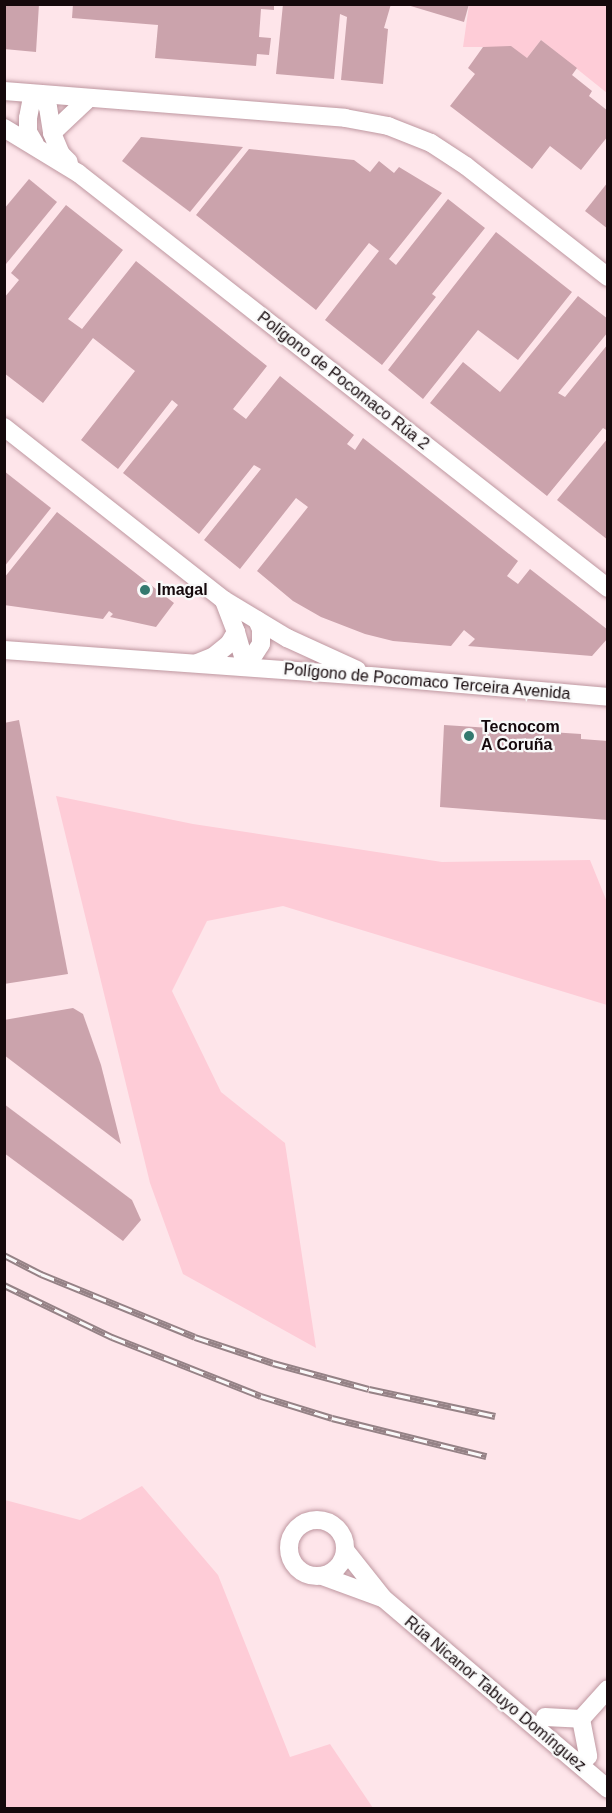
<!DOCTYPE html>
<meta charset="utf-8">
<style>
body{margin:0}
#map{position:relative;width:612px;height:1813px;overflow:hidden;background:#fee5ea;font-family:Arial,sans-serif}
div>[style]{position:absolute}
[style*='--x']{left:calc(var(--x)*1px);top:calc(var(--y)*1px);width:calc(var(--w)*1px);rotate:calc(var(--a)*1deg)}
.green>*{inset:0;background:#feccd7}
.building>*{inset:0;background:#cba3ac}
.roads{filter:drop-shadow(0 0 2px #be97a0) drop-shadow(0 0 2px #be97a0)}
.street>*{height:18px;margin:-9px;padding:0 9px;transform-origin:9px;border-radius:9px;background:#fff}
.street>.ring{margin:-9px;padding:0;box-sizing:content-box;background:none;border:18px solid #fff;border-radius:50%}
.rail>*{height:7px;margin-top:-3.5px;transform-origin:0;background:repeating-linear-gradient(90deg,#f9f9f9 0 14px,#958286 0 28px);box-sizing:border-box;border-block:2px solid #958286}
.dots>*{width:16px;height:16px;translate:-50% -50%;box-sizing:border-box;border:3px solid #f9f9f9;border-radius:50%}
span{translate:-50% -50%;white-space:nowrap;text-align:center;line-height:1.15;-webkit-text-stroke:4.5px #f9f9f9;paint-order:stroke}
.street-label{font-size:16px;color:#15090c}
.poi-label{font-size:16px;color:#15090c;font-weight:700}
.left{translate:0 -50%;text-align:left}
.frame{position:absolute;inset:0;border:6px solid #15090c;pointer-events:none}
</style>
<div id="map">
<div class="green">
<div style="clip-path:polygon(469px 5px,607px 5px,607px 93px,541px 40px,527px 58px,483px 47px,463px 47px)"></div>
<div style="clip-path:polygon(56px 796px,193px 824px,442px 862px,590px 860px,607px 902px,607px 1005px,283px 906px,207px 921px,172px 991px,221px 1092px,285px 1143px,316px 1348px,183px 1274px,150px 1183px)"></div>
<div style="clip-path:polygon(142px 1486px,218px 1575px,290px 1757px,330px 1744px,373px 1808px,5px 1808px,5px 1500px,80px 1520px)"></div>
</div>
<div class="building">
<div style="clip-path:polygon(4px 4px,39px 4px,36px 52px,4px 49px)"></div>
<div style="clip-path:polygon(73px 4px,274px 4px,274px 10px,261px 9px,259px 37px,271px 38px,269px 55px,257px 54px,256px 66px,155px 58px,158px 25px,72px 18px)"></div>
<div style="clip-path:polygon(283px 4px,391px 4px,384px 28px,388px 29px,383px 84px,341px 80px,347px 17px,340px 14px,334px 79px,276px 74px)"></div>
<div style="clip-path:polygon(404px 4px,469px 4px,464px 22px)"></div>
<div style="clip-path:polygon(541px 40px,577px 68px,572px 75px,592px 91px,589px 96px,608px 111px,608px 136px,581px 170px,550px 146px,532px 169px,450px 106px,475px 74px,468px 68px,483px 47px,511px 46px,527px 58px)"></div>
<div style="clip-path:polygon(141px 137px,243px 147px,190px 212px,122px 161px)"></div>
<div style="clip-path:polygon(249px 149px,354px 160px,370px 172px,379px 161px,394px 173px,399px 167px,442px 193px,389px 259px,396px 265px,448px 199px,485px 228px,432px 294px,436px 297px,382px 365px,325px 320px,379px 251px,369px 243px,316px 310px,196px 215px)"></div>
<div style="clip-path:polygon(29px 179px,57px 202px,6px 264px,4px 209px)"></div>
<div style="clip-path:polygon(608px 182px,608px 229px,585px 211px)"></div>
<div style="clip-path:polygon(66px 205px,123px 250px,68px 319px,82px 329px,136px 261px,267px 366px,233px 409px,246px 419px,280px 376px,354px 435px,347px 444px,355px 450px,363px 438px,518px 561px,507px 576px,518px 584px,530px 569px,608px 630px,608px 638px,592px 656px,468px 646px,475px 639px,464px 630px,451px 646px,393px 641px,365px 634px,321px 617px,293px 601px,257px 571px,308px 507px,296px 498px,240px 569px,204px 540px,261px 469px,254px 465px,199px 534px,123px 473px,178px 405px,172px 400px,118px 469px,81px 440px,135px 371px,93px 338px,43px 403px,4px 373px,4px 298px,19px 280px,11px 273px)"></div>
<div style="clip-path:polygon(496px 232px,572px 292px,518px 360px,478px 330px,423px 399px,388px 370px)"></div>
<div style="clip-path:polygon(578px 296px,608px 319px,608px 332px,558px 393px,565px 397px,608px 344px,608px 431px,603px 428px,547px 496px,430px 403px,463px 362px,500px 392px)"></div>
<div style="clip-path:polygon(608px 438px,608px 540px,557px 500px)"></div>
<div style="clip-path:polygon(4px 471px,51px 508px,4px 567px)"></div>
<div style="clip-path:polygon(57px 512px,174px 603px,156px 627px,110px 617px,113px 614px,109px 611px,103px 619px,4px 605px,4px 578px)"></div>
<div style="clip-path:polygon(19px 720px,68px 974px,4px 984px,4px 723px)"></div>
<div style="clip-path:polygon(444px 725px,581px 734px,581px 739px,608px 741px,608px 820px,440px 807px)"></div>
<div style="clip-path:polygon(73px 1008px,83px 1014px,101px 1065px,121px 1144px,4px 1055px,4px 1020px)"></div>
<div style="clip-path:polygon(4px 1104px,132px 1200px,141px 1220px,123px 1241px,4px 1153px)"></div>
</div>
<div class="roads">
<div class="street">
<div style="--x:4;--y:91;--w:342;--a:4.5"></div>
<div style="--x:345;--y:118;--w:44;--a:10.5"></div>
<div style="--x:388;--y:126;--w:46;--a:21.6"></div>
<div style="--x:431;--y:143;--w:42;--a:33.3"></div>
<div style="--x:466;--y:166;--w:180;--a:38"></div>
<div style="--x:4;--y:128;--w:87;--a:31.3"></div>
<div style="--x:78;--y:173;--w:673;--a:38.06"></div>
<div style="--x:52;--y:133;--w:51;--a:-43.4"></div>
<div style="--x:35;--y:144;--w:14;--a:-120"></div>
<div style="--x:28;--y:132;--w:14;--a:-90"></div>
<div style="--x:28;--y:118;--w:15;--a:-79"></div>
<div style="--x:31;--y:103;--w:13;--a:-42"></div>
<div style="--x:41;--y:94;--w:15;--a:62"></div>
<div style="--x:48;--y:107;--w:26;--a:81"></div>
<div style="--x:52;--y:133;--w:23;--a:67"></div>
<div style="--x:61;--y:154;--w:11;--a:45"></div>
<div style="--x:4;--y:427;--w:280;--a:38.2"></div>
<div style="--x:224;--y:600;--w:74;--a:31.1"></div>
<div style="--x:287;--y:638;--w:77;--a:24.6"></div>
<div style="--x:236;--y:632;--w:36;--a:74"></div>
<div style="--x:246;--y:667;--w:27;--a:-57"></div>
<div style="--x:261;--y:644;--w:15;--a:-90"></div>
<div style="--x:261;--y:629;--w:10;--a:-114"></div>
<div style="--x:4;--y:650;--w:367;--a:4.1"></div>
<div style="--x:370;--y:676;--w:239;--a:5"></div>
<div style="--x:197;--y:663;--w:18;--a:-22"></div>
<div style="--x:214;--y:656;--w:19;--a:-39"></div>
<div style="--x:229;--y:644;--w:14;--a:-60"></div>
<div style="--x:236;--y:632;--w:34;--a:-111"></div>
<div class="ring" style="left:289px;top:1520px;width:38px;height:38px"></div>
<div style="--x:345;--y:1550;--w:61;--a:51.6"></div>
<div style="--x:383;--y:1598;--w:295;--a:40.3"></div>
<div style="--x:322;--y:1576;--w:64;--a:20.1"></div>
<div style="--x:545;--y:1717;--w:36;--a:3"></div>
<div style="--x:581;--y:1719;--w:40;--a:-48"></div>
<div style="--x:581;--y:1719;--w:38;--a:79"></div>
</div>
</div>
<div class="rail">
<div style="--x:4;--y:1255;--w:42;--a:27.2"></div>
<div style="--x:41;--y:1274;--w:166;--a:22.2"></div>
<div style="--x:195;--y:1337;--w:82;--a:18.4"></div>
<div style="--x:273;--y:1363;--w:99;--a:15.2"></div>
<div style="--x:369;--y:1389;--w:129;--a:12.1"></div>
<div style="--x:4;--y:1285;--w:120;--a:25.7"></div>
<div style="--x:112;--y:1337;--w:160;--a:21.6"></div>
<div style="--x:261;--y:1396;--w:74;--a:17.2"></div>
<div style="--x:332;--y:1418;--w:159;--a:13.9"></div>
</div>
<div class="dots">
<div style="left:145px;top:590px;background:#33796f"></div>
<div style="left:469px;top:736px;background:#33796f"></div>
</div>
<div class="street-label">
<span style="left:343px;top:381px;rotate:38deg">Polígono de Pocomaco Rúa 2</span>
<span style="left:427px;top:682px;rotate:5deg">Polígono de Pocomaco Terceira Avenida</span>
<span style="left:495px;top:1694px;rotate:40deg">Rúa Nicanor Tabuyo Domínguez</span>
</div>
<div class="poi-label">
<span class="left" style="left:157px;top:590px">Imagal</span>
<span class="left" style="left:481px;top:736px">Tecnocom<br>A Coruña</span>
</div>
<div class="frame"></div>
</div>
